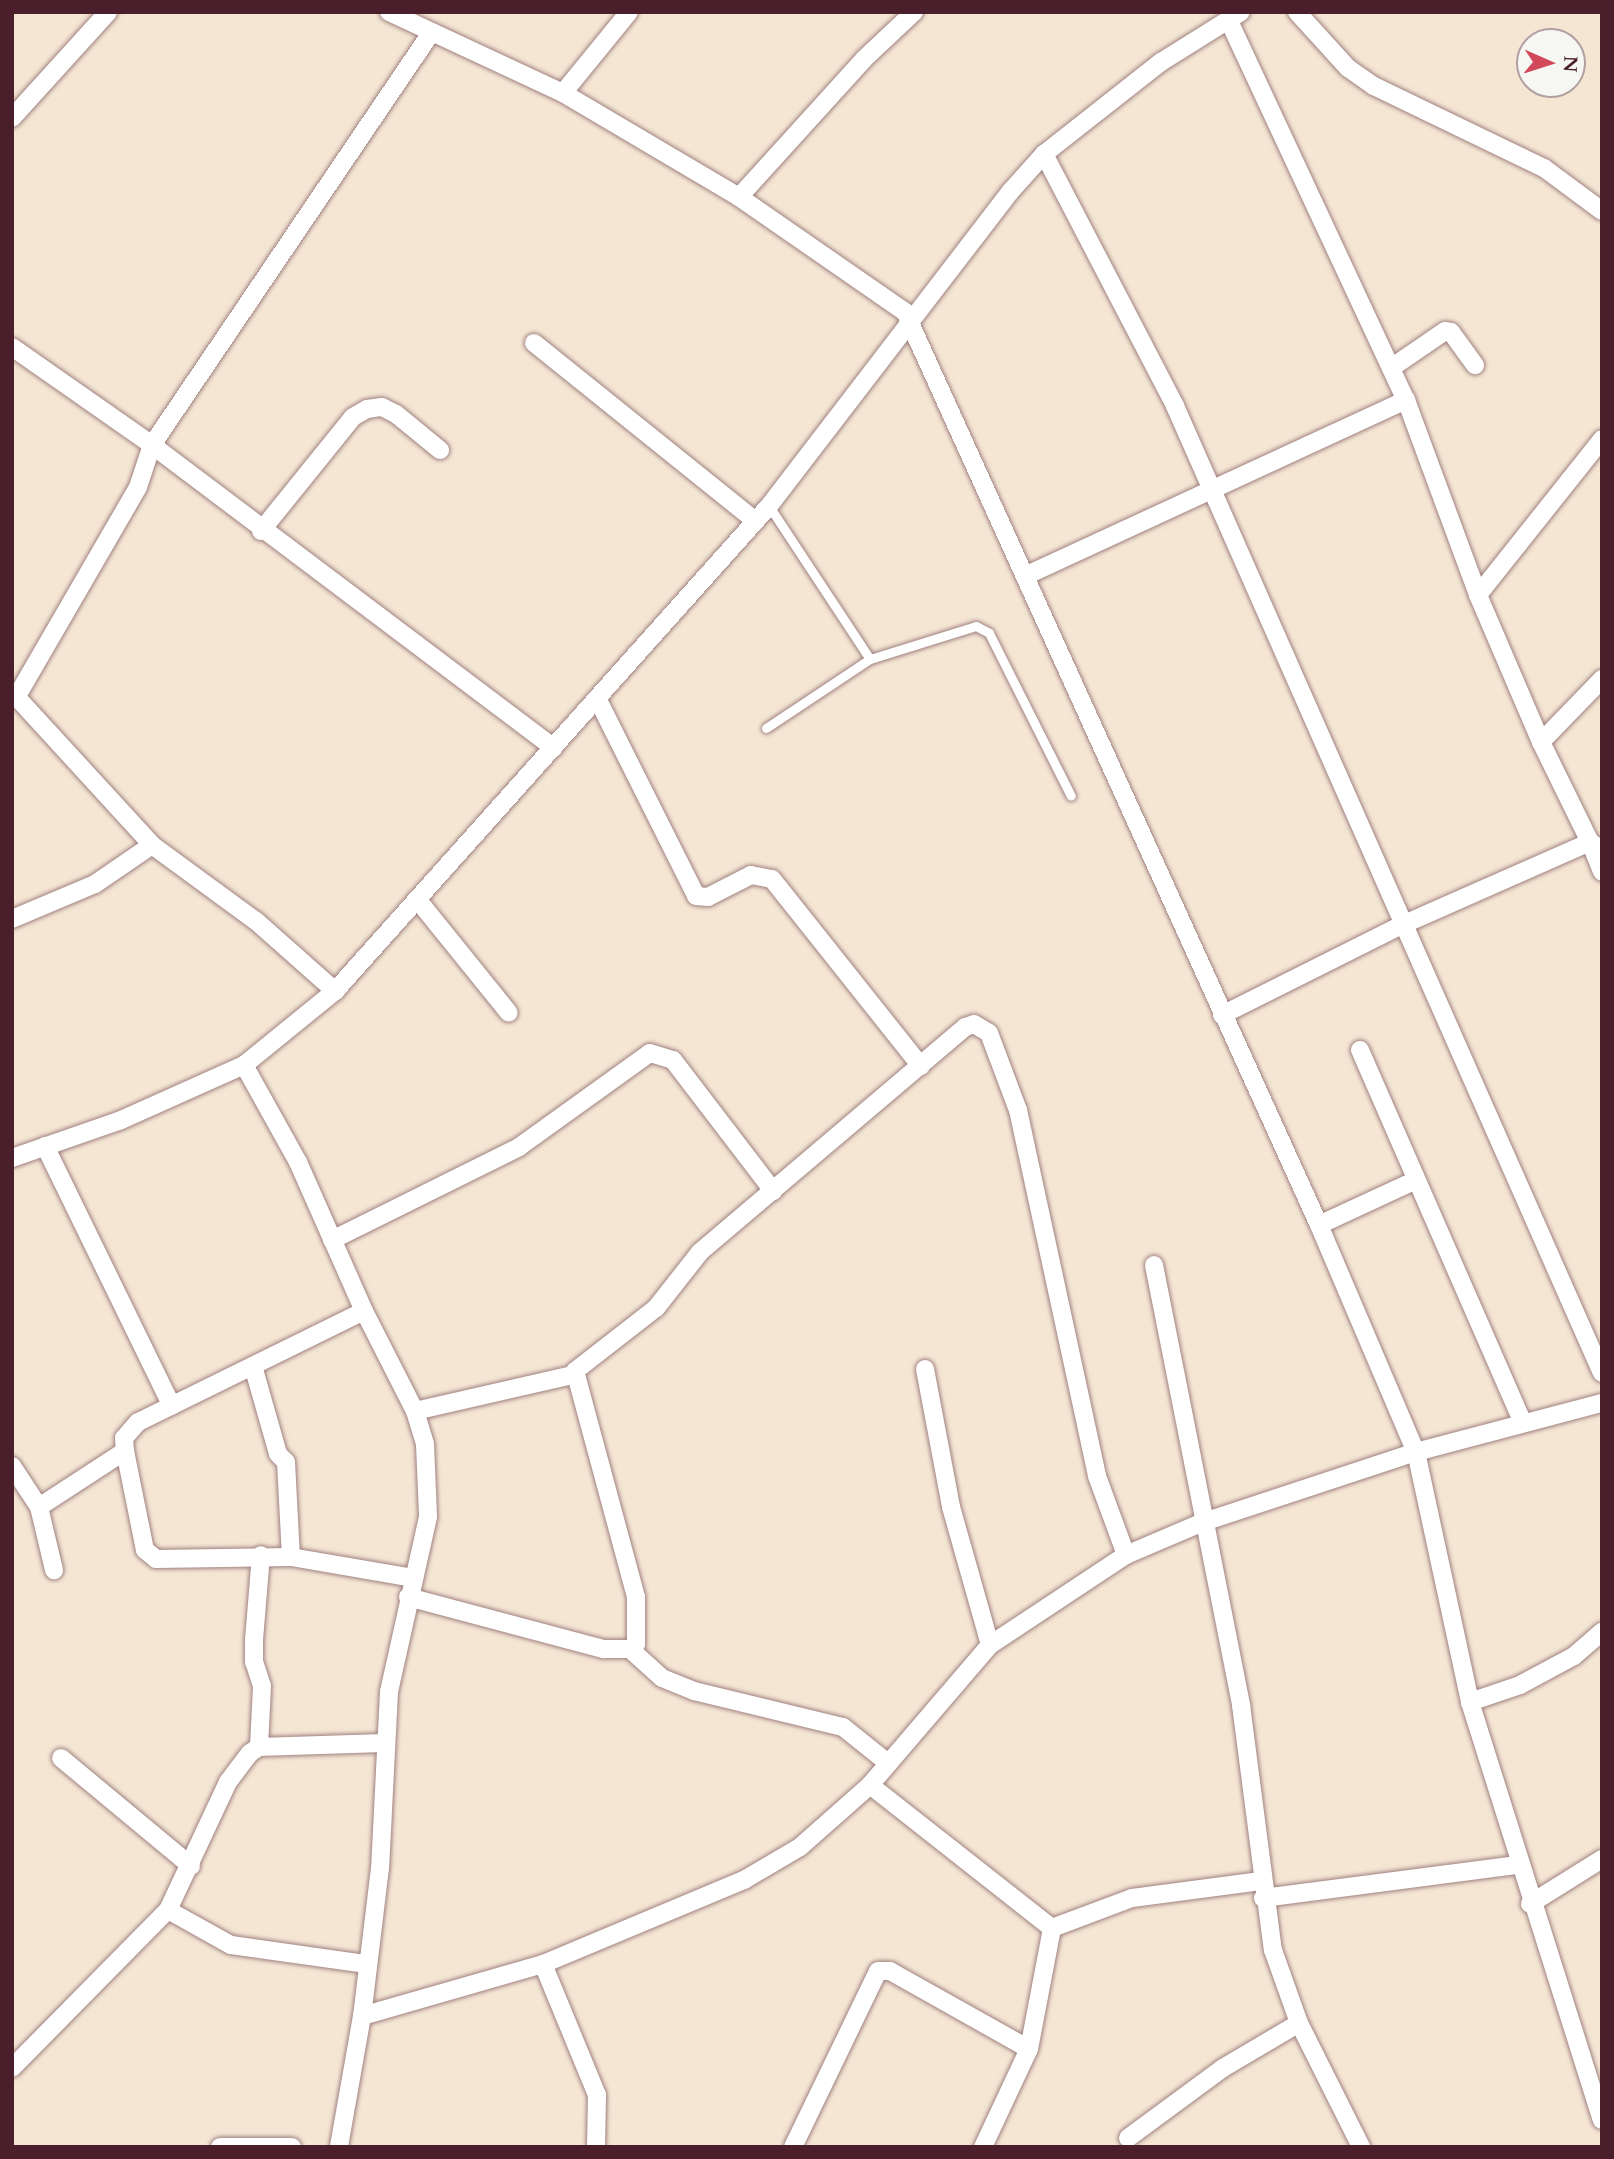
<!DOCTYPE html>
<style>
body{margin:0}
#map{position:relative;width:1614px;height:2159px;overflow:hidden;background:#f5e6d4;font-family:Cardo,serif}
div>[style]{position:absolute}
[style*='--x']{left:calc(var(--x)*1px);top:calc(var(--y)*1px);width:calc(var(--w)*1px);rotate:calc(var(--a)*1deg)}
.roads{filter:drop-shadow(0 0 2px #a08280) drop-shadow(0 0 2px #a08280)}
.service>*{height:9px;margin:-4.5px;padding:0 4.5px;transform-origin:4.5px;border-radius:4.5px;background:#fff}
.minor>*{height:18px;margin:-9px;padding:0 9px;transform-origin:9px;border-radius:9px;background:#fff}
span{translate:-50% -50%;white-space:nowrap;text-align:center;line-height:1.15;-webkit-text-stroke:5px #f6f6f2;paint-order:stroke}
.frame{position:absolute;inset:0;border:14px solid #4a1f2b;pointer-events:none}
.north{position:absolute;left:1516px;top:28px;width:70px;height:70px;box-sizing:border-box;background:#f6f6f2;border:2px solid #b1a0a2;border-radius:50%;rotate:93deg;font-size:19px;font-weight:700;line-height:28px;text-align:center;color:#4a1f2b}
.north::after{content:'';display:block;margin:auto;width:24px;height:32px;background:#d1495b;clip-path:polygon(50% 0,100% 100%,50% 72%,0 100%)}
</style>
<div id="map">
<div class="roads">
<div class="service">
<div style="--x:769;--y:506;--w:183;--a:56.6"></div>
<div style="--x:766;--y:728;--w:125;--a:-33.6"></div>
<div style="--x:870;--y:659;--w:111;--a:-17.3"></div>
<div style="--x:976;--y:626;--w:15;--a:28"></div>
<div style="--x:989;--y:633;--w:182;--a:63.3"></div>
</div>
<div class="minor">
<div style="--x:389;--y:12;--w:192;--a:25"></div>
<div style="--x:563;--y:93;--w:204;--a:30.6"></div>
<div style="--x:739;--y:197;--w:202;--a:34.7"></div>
<div style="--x:905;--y:312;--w:1002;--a:65.61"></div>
<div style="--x:1319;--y:1225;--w:247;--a:66.9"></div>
<div style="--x:1416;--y:1452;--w:256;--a:77.8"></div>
<div style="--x:1470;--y:1702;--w:438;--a:72.5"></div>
<div style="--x:1297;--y:12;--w:76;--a:47.7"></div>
<div style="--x:1348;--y:68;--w:32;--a:35"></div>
<div style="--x:1374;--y:86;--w:189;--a:25.8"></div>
<div style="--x:1544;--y:168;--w:72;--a:36.6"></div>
<div style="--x:1229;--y:21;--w:418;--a:65"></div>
<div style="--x:1406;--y:400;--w:208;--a:69.7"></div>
<div style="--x:1478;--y:595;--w:160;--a:66.8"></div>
<div style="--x:1541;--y:742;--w:111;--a:63.9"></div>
<div style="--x:1590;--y:842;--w:14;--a:34"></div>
<div style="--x:563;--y:93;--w:104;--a:-50.8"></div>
<div style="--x:12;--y:118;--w:143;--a:-47.8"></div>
<div style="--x:1044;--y:154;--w:284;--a:62.5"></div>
<div style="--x:1175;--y:406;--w:1057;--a:66.18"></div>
<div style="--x:739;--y:197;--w:186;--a:-47.8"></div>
<div style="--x:864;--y:59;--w:69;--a:-43.2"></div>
<div style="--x:534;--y:343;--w:284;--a:38.8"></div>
<div style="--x:12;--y:347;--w:171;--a:35"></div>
<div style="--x:152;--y:445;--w:503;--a:37.01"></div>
<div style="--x:1391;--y:368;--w:65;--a:-34.4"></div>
<div style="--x:1445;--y:331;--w:6;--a:9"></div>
<div style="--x:1451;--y:332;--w:41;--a:54"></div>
<div style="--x:261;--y:531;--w:146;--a:-51.1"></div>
<div style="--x:353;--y:417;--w:16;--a:-30"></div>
<div style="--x:367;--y:409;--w:15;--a:-8"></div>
<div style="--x:382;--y:407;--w:16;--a:27"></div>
<div style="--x:396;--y:414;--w:57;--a:39.3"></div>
<div style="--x:1025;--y:576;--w:420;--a:-24.8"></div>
<div style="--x:1478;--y:595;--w:199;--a:-51.5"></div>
<div style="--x:12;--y:692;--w:207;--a:47.5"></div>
<div style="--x:152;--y:845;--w:129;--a:36.2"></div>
<div style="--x:256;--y:921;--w:106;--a:41.5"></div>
<div style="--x:17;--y:696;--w:241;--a:-59.9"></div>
<div style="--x:138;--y:487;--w:44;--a:-71.6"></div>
<div style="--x:152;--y:445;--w:498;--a:-55.9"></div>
<div style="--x:598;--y:700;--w:219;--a:63.4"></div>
<div style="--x:696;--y:896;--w:12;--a:5"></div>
<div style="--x:708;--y:897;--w:48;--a:-27.1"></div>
<div style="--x:751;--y:875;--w:21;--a:11"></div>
<div style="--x:772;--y:879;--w:239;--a:51.5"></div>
<div style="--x:1541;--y:742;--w:88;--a:-45.9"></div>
<div style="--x:417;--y:899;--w:146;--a:51.1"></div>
<div style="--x:12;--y:919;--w:90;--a:-22.9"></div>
<div style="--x:95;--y:884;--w:69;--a:-34.4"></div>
<div style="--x:1222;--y:1015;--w:201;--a:-26.6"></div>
<div style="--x:1402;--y:925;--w:206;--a:-23.8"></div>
<div style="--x:1590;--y:842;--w:32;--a:68"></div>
<div style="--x:1360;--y:1050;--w:407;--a:66.4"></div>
<div style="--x:244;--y:1065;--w:111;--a:60.9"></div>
<div style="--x:298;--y:1162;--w:163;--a:66.1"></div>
<div style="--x:364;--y:1311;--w:112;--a:63"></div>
<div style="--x:415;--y:1411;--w:34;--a:73"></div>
<div style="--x:425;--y:1444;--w:73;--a:87.6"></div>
<div style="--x:428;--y:1517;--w:179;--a:102.6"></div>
<div style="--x:389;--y:1692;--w:176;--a:92.9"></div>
<div style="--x:380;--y:1868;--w:149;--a:96.9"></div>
<div style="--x:362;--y:2016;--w:133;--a:100"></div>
<div style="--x:45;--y:1146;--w:289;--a:64"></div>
<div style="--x:12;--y:1158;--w:115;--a:-19.2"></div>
<div style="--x:121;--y:1120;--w:135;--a:-24.1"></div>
<div style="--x:244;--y:1065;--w:117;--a:-39.1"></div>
<div style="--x:335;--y:991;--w:651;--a:-48.18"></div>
<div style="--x:769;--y:506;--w:396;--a:-52.5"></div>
<div style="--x:1010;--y:192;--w:51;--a:-48.2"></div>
<div style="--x:1044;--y:154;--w:149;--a:-38.2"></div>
<div style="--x:1161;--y:62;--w:94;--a:-32"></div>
<div style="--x:1319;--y:1225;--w:105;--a:-24.9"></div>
<div style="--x:332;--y:1240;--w:209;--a:-26.4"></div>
<div style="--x:519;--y:1147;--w:161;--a:-35.7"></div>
<div style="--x:650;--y:1053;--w:24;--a:17"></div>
<div style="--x:673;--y:1060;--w:165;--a:52.6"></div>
<div style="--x:1154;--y:1265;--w:449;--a:78.8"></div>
<div style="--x:1241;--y:1705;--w:247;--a:82.6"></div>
<div style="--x:1273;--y:1950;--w:77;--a:70.4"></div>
<div style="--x:1299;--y:2023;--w:139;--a:63.4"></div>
<div style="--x:364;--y:1311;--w:252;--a:153.8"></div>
<div style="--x:138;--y:1422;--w:21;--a:131"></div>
<div style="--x:124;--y:1438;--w:13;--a:86"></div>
<div style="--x:125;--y:1451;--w:101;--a:78.6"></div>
<div style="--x:145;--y:1550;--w:14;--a:39"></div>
<div style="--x:156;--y:1559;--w:135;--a:-0.8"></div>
<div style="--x:291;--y:1557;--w:125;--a:9.7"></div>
<div style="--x:253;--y:1366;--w:91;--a:74.1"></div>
<div style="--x:278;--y:1454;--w:11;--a:45"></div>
<div style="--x:286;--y:1462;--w:95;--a:87"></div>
<div style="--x:925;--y:1369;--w:140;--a:79.3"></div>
<div style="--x:951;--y:1507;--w:143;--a:74.2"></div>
<div style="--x:415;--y:1411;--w:165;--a:-12.9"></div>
<div style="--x:12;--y:1466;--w:49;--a:56.6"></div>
<div style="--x:39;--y:1507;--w:65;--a:76.6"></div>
<div style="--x:39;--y:1507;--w:103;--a:-33.1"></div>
<div style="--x:408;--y:1597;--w:203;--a:14.9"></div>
<div style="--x:604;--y:1649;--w:26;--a:0"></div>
<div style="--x:630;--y:1649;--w:8;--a:-40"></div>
<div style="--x:636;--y:1644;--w:47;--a:-90"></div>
<div style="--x:636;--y:1597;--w:234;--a:-105.1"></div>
<div style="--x:575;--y:1371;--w:103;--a:-37.9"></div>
<div style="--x:656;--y:1308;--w:71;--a:-51.8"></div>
<div style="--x:700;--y:1252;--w:348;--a:-40.3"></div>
<div style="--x:965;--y:1027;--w:9;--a:-18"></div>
<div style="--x:974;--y:1024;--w:17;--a:31"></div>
<div style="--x:989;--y:1033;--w:82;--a:69.4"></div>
<div style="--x:1018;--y:1110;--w:374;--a:77.8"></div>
<div style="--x:1097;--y:1476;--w:84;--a:69.8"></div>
<div style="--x:630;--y:1649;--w:43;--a:42.2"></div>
<div style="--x:662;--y:1678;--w:35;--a:22"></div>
<div style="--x:694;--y:1691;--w:153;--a:13.6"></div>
<div style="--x:843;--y:1727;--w:58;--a:38.7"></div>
<div style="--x:1470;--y:1702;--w:53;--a:-18.8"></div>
<div style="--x:1520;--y:1685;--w:61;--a:-28.2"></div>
<div style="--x:1574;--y:1656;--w:37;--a:-41"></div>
<div style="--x:259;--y:1747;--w:61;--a:-87.2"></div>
<div style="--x:262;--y:1686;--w:25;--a:-108"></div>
<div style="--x:254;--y:1662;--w:22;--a:-90"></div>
<div style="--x:254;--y:1640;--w:85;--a:-85.3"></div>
<div style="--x:61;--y:1758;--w:169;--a:39.7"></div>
<div style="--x:870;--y:1785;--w:231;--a:38.2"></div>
<div style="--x:1263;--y:1898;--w:257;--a:-7.4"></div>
<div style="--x:1530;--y:1904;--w:85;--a:-32"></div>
<div style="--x:168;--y:1910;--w:72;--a:29.1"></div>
<div style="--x:231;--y:1945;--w:137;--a:8"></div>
<div style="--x:1052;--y:1928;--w:85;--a:-20.6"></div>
<div style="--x:1132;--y:1898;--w:130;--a:-7.5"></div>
<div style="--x:543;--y:1964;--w:142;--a:67.6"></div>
<div style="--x:597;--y:2095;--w:52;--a:91.1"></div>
<div style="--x:362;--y:2016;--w:188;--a:-16"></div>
<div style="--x:543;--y:1964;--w:218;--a:-22.7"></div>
<div style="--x:744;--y:1880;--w:65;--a:-30.5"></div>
<div style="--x:800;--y:1847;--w:94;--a:-41.5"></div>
<div style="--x:870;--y:1785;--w:184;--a:-49.4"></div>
<div style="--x:990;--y:1645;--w:163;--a:-33.5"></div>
<div style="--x:1126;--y:1555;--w:82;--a:-23.1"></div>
<div style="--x:1201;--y:1523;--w:226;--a:-18.3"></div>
<div style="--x:1416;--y:1452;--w:192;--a:-14.8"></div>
<div style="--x:12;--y:2068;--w:222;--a:-45.4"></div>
<div style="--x:168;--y:1910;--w:141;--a:-64.9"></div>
<div style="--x:228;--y:1782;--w:36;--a:-53"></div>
<div style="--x:250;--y:1753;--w:11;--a:-34"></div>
<div style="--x:259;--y:1747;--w:124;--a:-1.8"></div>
<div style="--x:1128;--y:2138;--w:118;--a:-36.4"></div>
<div style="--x:1223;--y:2068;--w:88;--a:-30.6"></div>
<div style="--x:220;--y:2147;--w:72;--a:0"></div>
<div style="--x:793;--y:2147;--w:195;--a:-64.2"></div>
<div style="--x:878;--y:1971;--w:12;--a:0"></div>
<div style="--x:890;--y:1971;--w:159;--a:29.3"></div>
<div style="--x:983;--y:2147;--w:108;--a:-64.9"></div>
<div style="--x:1029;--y:2049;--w:123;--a:-79.2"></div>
</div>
</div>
<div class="frame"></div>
<div class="north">N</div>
</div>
